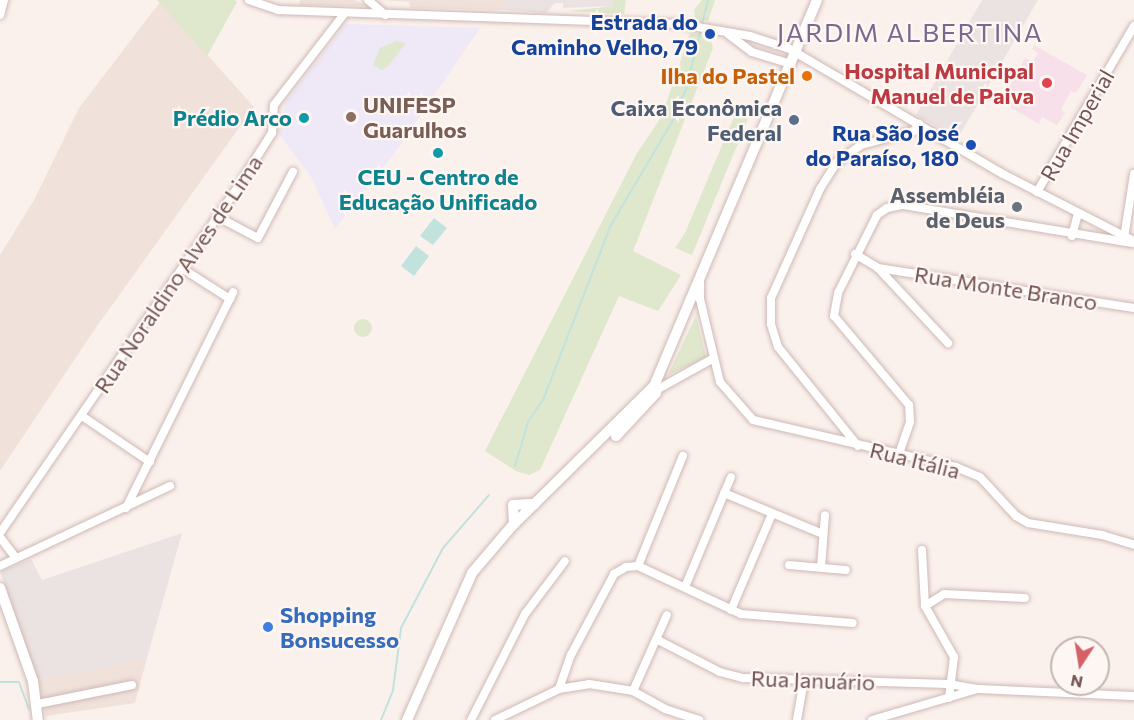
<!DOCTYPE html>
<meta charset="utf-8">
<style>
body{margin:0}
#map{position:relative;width:1134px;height:720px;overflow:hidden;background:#fbf1ec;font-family:Commissioner,sans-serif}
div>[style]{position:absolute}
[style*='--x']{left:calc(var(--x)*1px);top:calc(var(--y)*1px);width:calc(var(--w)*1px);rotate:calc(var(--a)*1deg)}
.residential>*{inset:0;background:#f1e1db}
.industrial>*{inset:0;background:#ebe3e1}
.education>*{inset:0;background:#eee8f7}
.medical>*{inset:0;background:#f7e0ea}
.green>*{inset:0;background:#dfe7cc}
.round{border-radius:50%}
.water>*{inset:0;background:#c2e2de}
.stream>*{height:2px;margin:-1px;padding:0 1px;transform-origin:1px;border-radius:1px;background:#c2e2de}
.roads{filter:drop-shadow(0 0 2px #ceb9b5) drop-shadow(0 0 2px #ceb9b5)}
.street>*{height:8px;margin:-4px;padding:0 4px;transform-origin:4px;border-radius:4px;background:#fff}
.secondary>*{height:10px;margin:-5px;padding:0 5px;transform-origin:5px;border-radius:5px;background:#fff}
.dots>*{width:16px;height:16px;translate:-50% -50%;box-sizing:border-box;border:3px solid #fdf6f2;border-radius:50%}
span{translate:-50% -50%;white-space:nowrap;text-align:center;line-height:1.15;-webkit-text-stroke:4.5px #fdf6f2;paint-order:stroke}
.transit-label{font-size:22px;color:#164399;font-weight:700}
.right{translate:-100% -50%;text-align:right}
.health-label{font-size:22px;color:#be3a42;font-weight:700}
.food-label{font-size:22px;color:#c56008;font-weight:700}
.education-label{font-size:22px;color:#785e54;font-weight:700}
.left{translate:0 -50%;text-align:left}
.service-label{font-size:22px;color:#4e5e75;font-weight:700}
.culture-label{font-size:22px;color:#0d838f;font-weight:700}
.street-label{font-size:22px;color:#735451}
.worship-label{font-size:22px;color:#5b616d;font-weight:700}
.shop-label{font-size:22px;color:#366cbe;font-weight:700}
.quarter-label{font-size:26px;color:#786a8e;letter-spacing:1.5px}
.north{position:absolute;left:1050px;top:636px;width:60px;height:60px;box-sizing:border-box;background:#fdf6f2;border:2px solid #c6b5b2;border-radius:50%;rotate:192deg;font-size:16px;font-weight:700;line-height:24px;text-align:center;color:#735451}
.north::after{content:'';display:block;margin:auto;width:21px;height:27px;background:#d56168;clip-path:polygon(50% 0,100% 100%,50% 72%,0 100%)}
</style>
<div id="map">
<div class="residential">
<div style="clip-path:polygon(300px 0,355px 0,367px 6px,299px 5px)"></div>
<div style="clip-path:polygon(383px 0,505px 0,505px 10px,410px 8px,409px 2px)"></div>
<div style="clip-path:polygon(160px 2px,254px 107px,95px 329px,0 471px,0 255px,34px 200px,79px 108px)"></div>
<div style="clip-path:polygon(147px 658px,135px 703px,46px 716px,38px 680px)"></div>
</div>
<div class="industrial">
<div style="clip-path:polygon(505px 0,614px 0,614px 6px,563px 8px,563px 3px,555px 3px,546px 13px,505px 10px)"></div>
<div style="clip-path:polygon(982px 0,1038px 0,958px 138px,916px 115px)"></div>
<div style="clip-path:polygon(182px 533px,147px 658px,38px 680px,0 572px,31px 559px,42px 580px)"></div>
</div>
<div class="education">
<div style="clip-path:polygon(345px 24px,480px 28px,397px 150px,335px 229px,311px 177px,278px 133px,286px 101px)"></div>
</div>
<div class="medical">
<div style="clip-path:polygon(1034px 45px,1087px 75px,1076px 93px,1071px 91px,1061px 110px,1065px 113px,1057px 125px,1042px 117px,1039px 124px,1001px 102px,1025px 58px,1032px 62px,1038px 53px,1032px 49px)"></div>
</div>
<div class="green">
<div style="clip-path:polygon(157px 0,235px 0,237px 2px,207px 56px)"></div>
<div style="clip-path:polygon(614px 0,626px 0,624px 14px,568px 11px,614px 6px)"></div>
<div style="clip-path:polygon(702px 0,715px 0,708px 21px,695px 19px,694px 10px)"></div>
<div style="clip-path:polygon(690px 33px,710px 37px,713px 48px,633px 251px,681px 275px,658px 311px,619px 296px,540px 470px,529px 475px,516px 471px,485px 451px,637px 153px,662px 116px)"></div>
<div style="clip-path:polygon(396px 41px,406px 43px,388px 66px,382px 70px,373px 65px,380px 48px)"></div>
<div style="clip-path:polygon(739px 105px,752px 109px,692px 255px,675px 248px,685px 233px)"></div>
<div style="clip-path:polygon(696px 316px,706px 357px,668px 375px)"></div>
<div class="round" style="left:354px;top:319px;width:18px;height:18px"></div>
</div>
<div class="water">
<div style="clip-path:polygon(434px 218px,447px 228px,433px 245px,420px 236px)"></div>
<div style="clip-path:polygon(416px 246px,429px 256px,414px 276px,401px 266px)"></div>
</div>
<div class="stream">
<div style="--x:515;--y:466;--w:46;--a:-73.5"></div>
<div style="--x:528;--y:422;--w:27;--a:-56"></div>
<div style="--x:543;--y:400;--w:188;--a:-68.8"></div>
<div style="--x:611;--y:225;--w:122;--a:-59.4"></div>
<div style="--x:673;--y:120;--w:34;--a:-67"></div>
<div style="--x:686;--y:89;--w:92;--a:-76.1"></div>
<div style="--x:0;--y:682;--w:19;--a:0"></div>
<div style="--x:19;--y:682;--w:29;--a:70"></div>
<div style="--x:381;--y:720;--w:32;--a:-68"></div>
<div style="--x:393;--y:690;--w:63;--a:-82.6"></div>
<div style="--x:401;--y:628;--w:90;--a:-62.3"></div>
<div style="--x:443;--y:548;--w:70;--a:-49"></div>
</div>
<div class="roads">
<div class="street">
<div style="--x:249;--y:0;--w:31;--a:19"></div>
<div style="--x:278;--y:10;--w:402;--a:2"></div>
<div style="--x:680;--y:24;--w:71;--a:9.7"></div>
<div style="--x:750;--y:36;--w:40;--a:18"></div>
<div style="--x:788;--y:48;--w:249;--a:30.4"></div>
<div style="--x:1003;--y:174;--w:147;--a:27.1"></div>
<div style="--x:368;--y:0;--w:23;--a:41"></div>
<div style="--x:0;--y:15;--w:16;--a:-75"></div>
<div style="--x:728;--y:34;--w:30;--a:37"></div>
<div style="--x:752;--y:52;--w:41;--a:17.1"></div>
<div style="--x:1037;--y:192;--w:192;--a:-59.7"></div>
<div style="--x:218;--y:217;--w:45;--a:27.7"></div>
<div style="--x:258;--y:238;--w:75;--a:-62.1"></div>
<div style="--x:1072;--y:236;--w:23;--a:-75"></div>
<div style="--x:1124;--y:238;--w:65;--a:-81.1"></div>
<div style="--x:855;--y:254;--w:27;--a:31"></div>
<div style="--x:878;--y:268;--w:103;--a:47"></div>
<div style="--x:878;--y:268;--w:259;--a:8.9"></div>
<div style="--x:183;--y:269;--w:56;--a:32.6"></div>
<div style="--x:700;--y:279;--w:20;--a:90"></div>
<div style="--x:700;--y:299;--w:85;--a:76.5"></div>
<div style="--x:720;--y:382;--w:50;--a:49"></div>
<div style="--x:753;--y:420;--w:208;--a:13"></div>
<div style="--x:956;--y:467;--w:26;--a:23"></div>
<div style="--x:980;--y:477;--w:53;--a:47.3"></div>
<div style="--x:1016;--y:516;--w:14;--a:30"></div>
<div style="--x:1028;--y:523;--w:75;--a:9.2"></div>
<div style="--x:1102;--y:535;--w:34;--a:17"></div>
<div style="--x:651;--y:393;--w:70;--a:-29.1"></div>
<div style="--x:82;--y:416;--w:82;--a:34.1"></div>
<div style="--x:858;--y:446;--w:127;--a:-128.9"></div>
<div style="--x:778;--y:347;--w:24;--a:-107"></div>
<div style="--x:771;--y:324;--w:26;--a:-90"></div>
<div style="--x:771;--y:298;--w:120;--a:-65.8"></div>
<div style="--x:820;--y:189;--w:32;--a:-58"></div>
<div style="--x:837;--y:162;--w:29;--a:-35"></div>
<div style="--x:861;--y:145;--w:55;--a:-14.8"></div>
<div style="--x:914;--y:131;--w:9;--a:-54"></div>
<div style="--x:899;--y:454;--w:34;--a:-71"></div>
<div style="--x:910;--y:422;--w:17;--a:-93"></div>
<div style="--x:909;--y:405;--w:116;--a:-130.1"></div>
<div style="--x:834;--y:316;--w:23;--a:-80"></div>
<div style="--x:838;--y:293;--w:87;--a:-63.4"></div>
<div style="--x:877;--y:215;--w:12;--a:-35"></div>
<div style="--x:887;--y:208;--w:16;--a:-11"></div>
<div style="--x:903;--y:205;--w:233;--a:9.4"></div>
<div style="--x:724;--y:493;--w:107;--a:22.5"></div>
<div style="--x:126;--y:508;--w:241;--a:-63.6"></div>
<div style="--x:0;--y:533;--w:426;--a:-55.5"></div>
<div style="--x:241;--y:182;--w:58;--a:-57.7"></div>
<div style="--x:272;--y:133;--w:28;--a:-86"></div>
<div style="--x:274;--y:105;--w:115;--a:-52.4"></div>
<div style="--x:0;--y:537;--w:26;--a:53"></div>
<div style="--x:922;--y:550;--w:56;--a:86.9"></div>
<div style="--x:925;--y:606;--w:59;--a:60.4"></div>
<div style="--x:954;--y:657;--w:41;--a:97"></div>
<div style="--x:789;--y:565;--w:57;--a:5"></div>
<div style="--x:0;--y:566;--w:188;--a:-25.2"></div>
<div style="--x:638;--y:566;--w:119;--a:-67.8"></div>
<div style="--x:821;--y:567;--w:52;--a:-85.6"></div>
<div style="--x:685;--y:587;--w:119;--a:-67.3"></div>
<div style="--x:925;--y:606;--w:22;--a:-32"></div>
<div style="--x:944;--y:594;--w:81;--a:2.8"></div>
<div style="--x:731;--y:610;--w:104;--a:-66.9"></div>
<div style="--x:656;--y:639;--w:72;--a:27.3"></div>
<div style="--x:720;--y:672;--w:24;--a:15"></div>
<div style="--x:743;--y:678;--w:206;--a:1.7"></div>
<div style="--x:949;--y:684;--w:28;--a:10"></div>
<div style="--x:559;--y:689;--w:36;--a:-71"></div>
<div style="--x:571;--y:655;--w:92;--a:-62"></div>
<div style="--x:614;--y:574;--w:14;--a:-30"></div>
<div style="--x:626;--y:567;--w:12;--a:-5"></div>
<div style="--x:638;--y:566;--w:114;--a:25"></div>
<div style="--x:741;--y:614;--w:112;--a:4.6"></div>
<div style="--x:633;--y:691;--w:83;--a:-65.9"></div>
<div style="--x:38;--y:704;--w:96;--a:-11.4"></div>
<div style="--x:471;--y:720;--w:119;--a:-63"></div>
<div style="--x:525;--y:614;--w:66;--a:-53"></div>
<div style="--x:495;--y:720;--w:71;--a:-25.8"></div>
<div style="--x:559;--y:689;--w:30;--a:-9"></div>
<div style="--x:589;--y:684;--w:45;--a:9"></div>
<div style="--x:633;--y:691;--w:37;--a:29"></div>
<div style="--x:665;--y:709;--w:36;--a:18"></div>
<div style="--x:797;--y:720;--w:40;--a:-80"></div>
<div style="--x:872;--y:720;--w:109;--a:-16.4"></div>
<div style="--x:977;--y:689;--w:157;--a:2.6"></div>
</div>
<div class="secondary">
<div style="--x:616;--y:436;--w:59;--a:-47.1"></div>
<div style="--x:514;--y:524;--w:19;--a:-93"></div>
<div style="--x:513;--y:505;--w:22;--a:-3"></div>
<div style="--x:0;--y:588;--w:99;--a:70.5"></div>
<div style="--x:33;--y:681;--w:39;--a:83"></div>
<div style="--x:407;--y:720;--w:161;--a:-66.1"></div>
<div style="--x:472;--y:573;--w:62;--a:-49.6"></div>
<div style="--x:512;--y:526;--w:199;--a:-44.6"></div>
<div style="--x:654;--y:386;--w:419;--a:-67.1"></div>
</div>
</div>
<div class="dots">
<div style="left:710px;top:34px;background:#1a4fb4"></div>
<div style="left:807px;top:76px;background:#e8710a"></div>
<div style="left:1047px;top:83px;background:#e0444e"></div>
<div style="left:351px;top:117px;background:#8d6e63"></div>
<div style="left:304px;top:118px;background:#0f9aa8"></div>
<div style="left:794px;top:120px;background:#5c6f8a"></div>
<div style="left:971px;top:145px;background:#1a4fb4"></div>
<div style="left:438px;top:153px;background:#0f9aa8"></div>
<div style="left:1017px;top:207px;background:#6b7280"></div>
<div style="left:268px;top:627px;background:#3f7fe0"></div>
</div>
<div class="transit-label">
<span class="right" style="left:698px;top:34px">Estrada do<br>Caminho Velho, 79</span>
<span class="right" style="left:959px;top:145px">Rua São José<br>do Paraíso, 180</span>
</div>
<div class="health-label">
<span class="right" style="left:1034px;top:83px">Hospital Municipal<br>Manuel de Paiva</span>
</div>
<div class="food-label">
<span class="right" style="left:795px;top:76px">Ilha do Pastel</span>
</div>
<div class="education-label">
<span class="left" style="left:363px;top:117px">UNIFESP<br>Guarulhos</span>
</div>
<div class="service-label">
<span class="right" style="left:782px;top:120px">Caixa Econômica<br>Federal</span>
</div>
<div class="culture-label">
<span class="right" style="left:292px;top:118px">Prédio Arco</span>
<span style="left:438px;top:189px">CEU - Centro de<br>Educação Unificado</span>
</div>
<div class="street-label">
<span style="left:1077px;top:125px;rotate:-60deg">Rua Imperial</span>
<span style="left:178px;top:274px;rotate:-56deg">Rua Noraldino Alves de Lima</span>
<span style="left:1006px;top:288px;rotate:9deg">Rua Monte Branco</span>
<span style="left:915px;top:460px;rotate:14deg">Rua Itália</span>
<span style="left:813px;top:680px;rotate:2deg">Rua Januário</span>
</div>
<div class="worship-label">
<span class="right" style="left:1005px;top:207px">Assembléia<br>de Deus</span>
</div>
<div class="shop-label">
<span class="left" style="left:280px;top:627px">Shopping<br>Bonsucesso</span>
</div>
<div class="quarter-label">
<span style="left:910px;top:32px">JARDIM ALBERTINA</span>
</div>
<div class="north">N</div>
</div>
